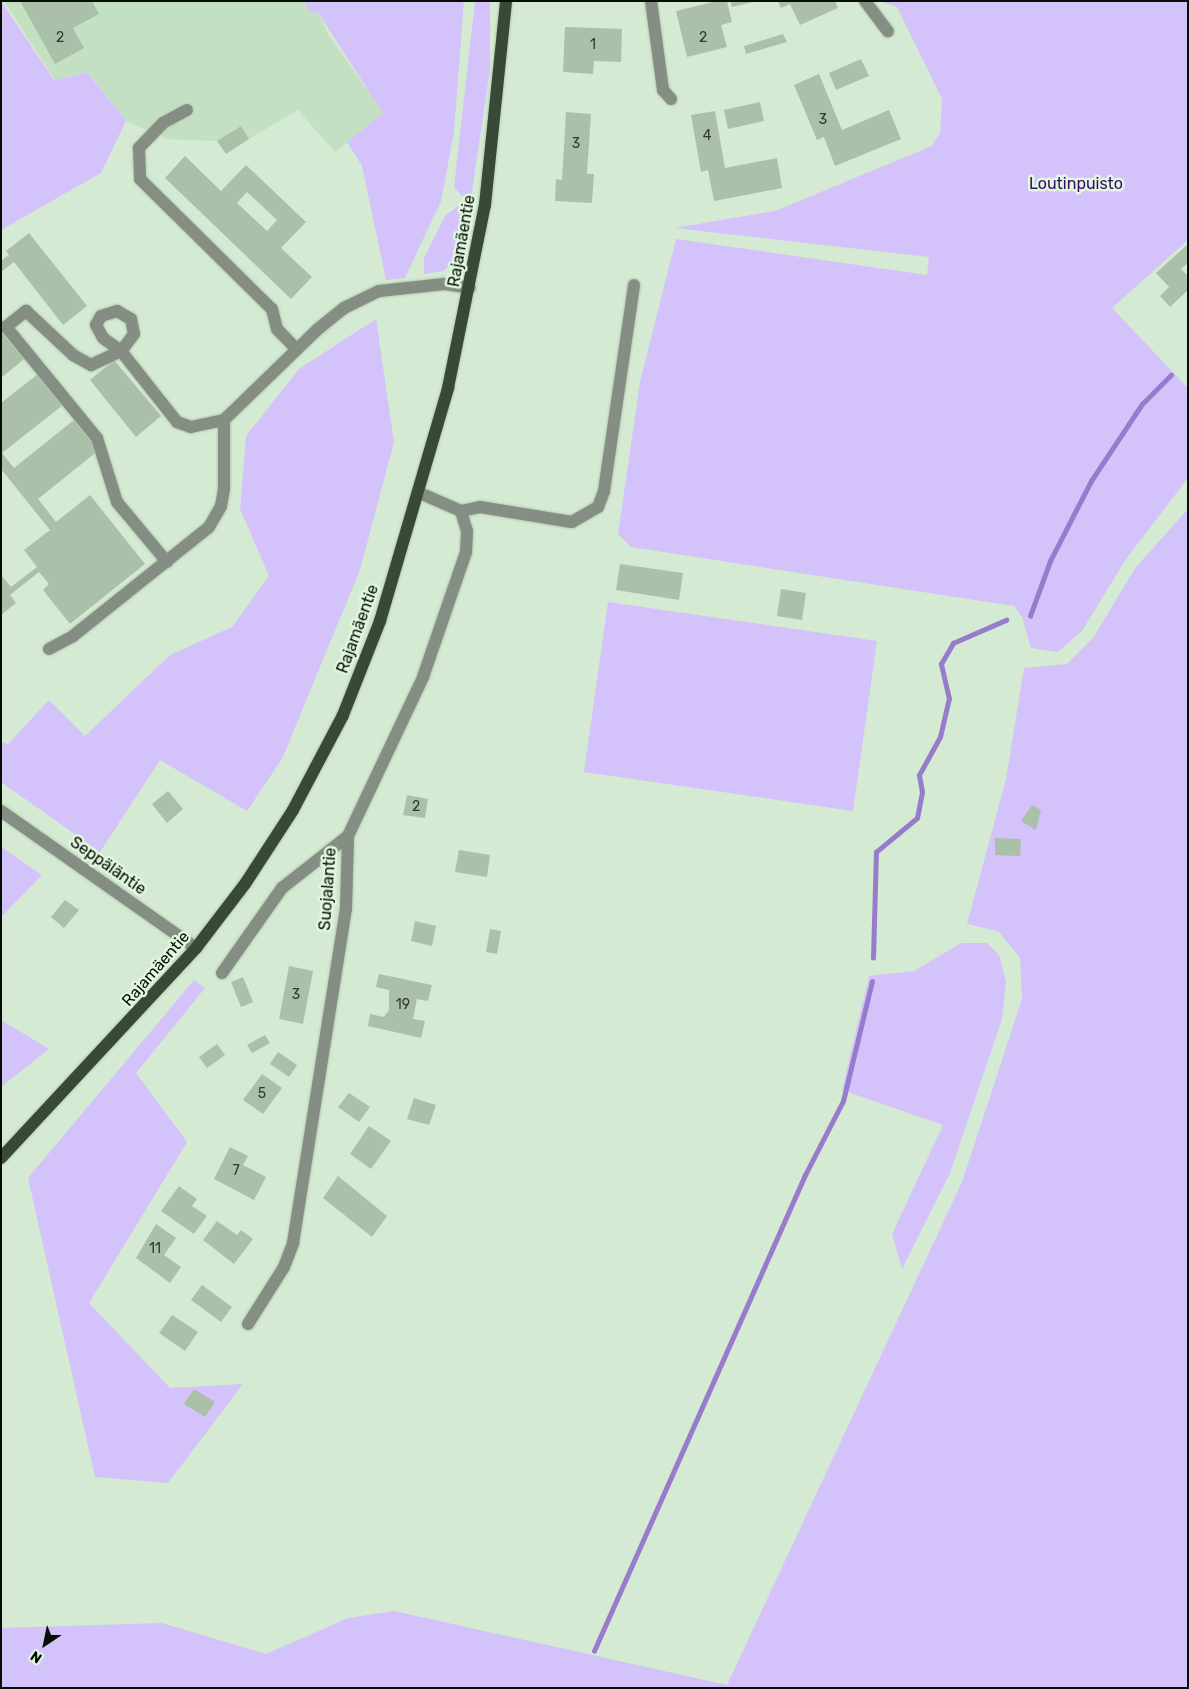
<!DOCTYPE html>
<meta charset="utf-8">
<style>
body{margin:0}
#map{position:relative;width:1189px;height:1689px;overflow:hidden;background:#d4ead2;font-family:Rubik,sans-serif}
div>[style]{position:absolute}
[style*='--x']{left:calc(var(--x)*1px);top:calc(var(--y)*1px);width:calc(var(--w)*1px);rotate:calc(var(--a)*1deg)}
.built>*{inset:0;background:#c4e0c2}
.green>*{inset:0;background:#d4c3fa}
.stream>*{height:4.5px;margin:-2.25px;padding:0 2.25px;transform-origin:2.25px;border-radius:2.25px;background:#967ccb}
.building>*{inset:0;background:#aac0a8}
.roads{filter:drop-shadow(0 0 1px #b3c7b1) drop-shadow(0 0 1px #b3c7b1)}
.minor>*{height:12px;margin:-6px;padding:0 6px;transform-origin:6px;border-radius:6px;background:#848e83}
.major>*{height:12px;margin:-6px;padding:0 6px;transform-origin:6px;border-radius:6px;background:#394938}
span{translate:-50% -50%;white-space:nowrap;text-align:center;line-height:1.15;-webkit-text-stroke:5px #e1f8df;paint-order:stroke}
.number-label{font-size:14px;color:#303a2e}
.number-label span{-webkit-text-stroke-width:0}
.park-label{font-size:16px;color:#3a0a6b}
.street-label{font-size:16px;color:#070e06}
.frame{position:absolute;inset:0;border:2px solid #070e06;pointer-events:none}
.north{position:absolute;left:20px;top:1619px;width:50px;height:50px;-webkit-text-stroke:4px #e1f8df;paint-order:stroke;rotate:214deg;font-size:14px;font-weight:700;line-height:20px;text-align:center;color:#070e06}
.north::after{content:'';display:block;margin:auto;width:18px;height:22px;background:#070e06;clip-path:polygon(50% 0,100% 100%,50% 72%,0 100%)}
</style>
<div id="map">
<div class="built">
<div style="clip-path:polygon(4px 1px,313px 1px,329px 36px,384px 113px,335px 152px,298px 110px,249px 139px,241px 126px,217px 141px,167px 139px,126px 121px,89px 73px,55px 80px)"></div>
</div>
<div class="green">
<div style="clip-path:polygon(1px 1px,54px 80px,88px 73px,126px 121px,101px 173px,1px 230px)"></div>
<div style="clip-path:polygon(304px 1px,464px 1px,454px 132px,441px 201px,405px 278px,386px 280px,362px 166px,347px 142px,383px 113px,319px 14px,309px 11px)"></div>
<div style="clip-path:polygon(475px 1px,490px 1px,490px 69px,471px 198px,462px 196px,454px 187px)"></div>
<div style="clip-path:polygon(880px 1px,1188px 1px,1188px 240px,1112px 308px,1188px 388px,1188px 478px,1126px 559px,1082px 631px,1058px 652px,1031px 648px,1022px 617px,1014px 606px,631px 547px,618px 534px,640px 382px,676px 239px,927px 275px,929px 257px,675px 228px,775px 211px,932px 146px,940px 133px,942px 99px,897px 7px)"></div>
<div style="clip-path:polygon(458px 206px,470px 209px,458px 254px,444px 271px,424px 274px,424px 258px,445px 216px)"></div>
<div style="clip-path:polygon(376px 319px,394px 442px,360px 570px,282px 759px,247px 811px,160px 760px,100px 852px,1px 782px,1px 742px,8px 744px,49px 700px,85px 736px,170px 655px,232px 627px,269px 576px,240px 509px,246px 436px,299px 369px)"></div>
<div style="clip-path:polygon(1188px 509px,1188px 1688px,1px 1688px,1px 1628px,162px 1623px,266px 1654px,348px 1618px,394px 1611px,727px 1685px,962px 1182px,1022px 999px,1020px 958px,998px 931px,967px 924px,1006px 779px,1024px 668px,1067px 664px,1093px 638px,1136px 567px)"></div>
<div style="clip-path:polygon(608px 602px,877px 641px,853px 811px,584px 772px)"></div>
<div style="clip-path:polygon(1px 847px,42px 875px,1px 917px)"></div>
<div style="clip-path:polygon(961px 943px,987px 943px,999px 955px,1006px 982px,1002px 1019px,950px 1173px,902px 1269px,892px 1234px,943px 1125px,842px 1090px,869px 976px,914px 971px)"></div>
<div style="clip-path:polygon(194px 980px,205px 988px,136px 1073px,187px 1142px,89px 1303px,170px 1388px,243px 1384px,168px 1483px,95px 1477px,28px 1178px)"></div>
<div style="clip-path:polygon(1px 1020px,49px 1049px,1px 1087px)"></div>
</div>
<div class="stream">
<div style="--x:1030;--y:616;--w:59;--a:-70"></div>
<div style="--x:1050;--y:561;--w:90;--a:-62.9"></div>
<div style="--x:1091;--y:481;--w:92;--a:-56.5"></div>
<div style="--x:1142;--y:404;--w:41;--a:-45"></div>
<div style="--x:873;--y:958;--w:106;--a:-88.4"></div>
<div style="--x:876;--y:852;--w:53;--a:-39.7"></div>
<div style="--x:917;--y:818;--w:26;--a:-79"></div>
<div style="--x:922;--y:792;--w:17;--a:-100"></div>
<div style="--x:919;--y:775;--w:43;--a:-61.1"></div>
<div style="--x:940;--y:737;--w:39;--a:-77"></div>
<div style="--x:949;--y:699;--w:36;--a:-103"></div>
<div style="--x:941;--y:664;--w:24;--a:-60"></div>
<div style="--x:953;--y:643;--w:58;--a:-23.5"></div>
<div style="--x:594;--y:1651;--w:521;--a:-66.09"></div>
<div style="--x:805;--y:1175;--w:83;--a:-62.8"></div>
<div style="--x:843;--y:1101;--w:123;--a:-76.4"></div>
</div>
<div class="building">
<div style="clip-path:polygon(20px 1px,92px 1px,99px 14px,73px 28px,84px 48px,55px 64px)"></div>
<div style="clip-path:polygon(717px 1px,727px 1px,732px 22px,721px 25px,727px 47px,687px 57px,676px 11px)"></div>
<div style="clip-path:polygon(730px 1px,752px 1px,753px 2px,732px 7px)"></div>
<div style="clip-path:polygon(778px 1px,835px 1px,838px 8px,800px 25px,790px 4px,781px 8px)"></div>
<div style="clip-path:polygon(565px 27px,622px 29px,621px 62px,594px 61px,593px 74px,563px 72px)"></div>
<div style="clip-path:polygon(783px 34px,787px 42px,746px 54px,744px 46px)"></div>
<div style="clip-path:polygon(861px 59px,869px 76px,836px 90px,829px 73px)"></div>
<div style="clip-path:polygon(819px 74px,842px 130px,889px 110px,901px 139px,835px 166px,824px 137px,817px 140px,794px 85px)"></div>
<div style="clip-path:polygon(760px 102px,764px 121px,728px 129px,724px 110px)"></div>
<div style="clip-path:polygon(715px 111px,725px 168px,777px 158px,782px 188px,714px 201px,708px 170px,701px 172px,691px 115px)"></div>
<div style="clip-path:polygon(566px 112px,591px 114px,587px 174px,594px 174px,592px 203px,555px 201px,556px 179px,562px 180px)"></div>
<div style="clip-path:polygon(241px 126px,249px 139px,226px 154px,217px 141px)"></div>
<div style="clip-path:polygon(evenodd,185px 156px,221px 191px,246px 165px,306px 222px,281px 248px,312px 277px,291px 299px,165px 178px,185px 156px,247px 192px,277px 220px,267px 231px,237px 203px,247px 192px)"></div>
<div style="clip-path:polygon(29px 233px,87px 306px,63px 325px,14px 262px,1px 272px,1px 261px,9px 255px,6px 251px)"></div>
<div style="clip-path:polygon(1188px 244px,1188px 263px,1181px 269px,1188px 276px,1188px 290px,1170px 307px,1160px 296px,1169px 287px,1156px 273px)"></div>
<div style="clip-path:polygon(1px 331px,24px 359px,1px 378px)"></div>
<div style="clip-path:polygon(114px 360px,161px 416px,136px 437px,90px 380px)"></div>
<div style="clip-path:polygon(38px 374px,63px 405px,2px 453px,14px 468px,74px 420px,99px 450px,38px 499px,56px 522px,90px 495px,145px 564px,70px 624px,43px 590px,49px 584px,39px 572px,10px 595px,16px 603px,1px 615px,1px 575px,11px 587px,37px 567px,24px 550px,50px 530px,1px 469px,1px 403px)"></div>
<div style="clip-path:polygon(620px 564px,683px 573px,679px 600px,616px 590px)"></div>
<div style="clip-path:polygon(781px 589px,806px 593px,802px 620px,777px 616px)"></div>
<div style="clip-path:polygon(168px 791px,183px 809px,167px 823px,152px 804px)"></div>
<div style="clip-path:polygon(407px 795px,428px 799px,425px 818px,403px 815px)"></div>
<div style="clip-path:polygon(1032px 805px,1041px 810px,1036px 830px,1021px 821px)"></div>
<div style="clip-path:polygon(995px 838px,1021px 839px,1020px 856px,995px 855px)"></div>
<div style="clip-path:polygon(459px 850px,490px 855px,487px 877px,455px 872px)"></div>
<div style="clip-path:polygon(65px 900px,79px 910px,64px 928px,51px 917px)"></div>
<div style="clip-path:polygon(415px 921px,436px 926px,432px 946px,411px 941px)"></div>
<div style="clip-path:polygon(490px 929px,501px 931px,497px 954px,486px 952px)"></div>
<div style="clip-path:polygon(289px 966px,313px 971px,303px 1024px,279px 1019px)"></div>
<div style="clip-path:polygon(379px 974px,432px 985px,428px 1001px,417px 999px,413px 1019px,425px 1021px,421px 1038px,368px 1026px,370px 1014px,384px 1017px,389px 1010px,389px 990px,376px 987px)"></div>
<div style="clip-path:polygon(243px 977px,253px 1002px,241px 1007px,231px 982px)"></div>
<div style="clip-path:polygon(265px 1035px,270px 1043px,252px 1053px,247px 1045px)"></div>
<div style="clip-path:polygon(217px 1044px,225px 1055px,207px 1068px,199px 1057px)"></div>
<div style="clip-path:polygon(278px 1052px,297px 1065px,289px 1077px,270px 1064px)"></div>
<div style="clip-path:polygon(262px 1074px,282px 1088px,263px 1114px,243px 1100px)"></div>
<div style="clip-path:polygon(349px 1093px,370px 1107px,359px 1122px,338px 1107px)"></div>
<div style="clip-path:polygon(414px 1098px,436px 1105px,429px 1125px,407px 1119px)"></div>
<div style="clip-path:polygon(369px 1126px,391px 1141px,371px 1169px,350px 1154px)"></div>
<div style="clip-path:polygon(230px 1147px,248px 1156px,243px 1165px,266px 1177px,254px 1200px,214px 1179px)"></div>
<div style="clip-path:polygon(338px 1176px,387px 1216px,372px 1237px,323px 1198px)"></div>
<div style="clip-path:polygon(179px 1186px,197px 1199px,192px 1206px,207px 1216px,194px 1234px,161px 1211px)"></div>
<div style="clip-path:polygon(217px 1221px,237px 1235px,241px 1230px,253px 1239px,234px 1264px,203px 1240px)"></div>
<div style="clip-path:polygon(156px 1224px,176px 1238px,164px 1255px,181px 1267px,170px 1283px,136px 1258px)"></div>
<div style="clip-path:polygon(202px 1285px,232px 1307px,221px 1322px,191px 1300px)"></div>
<div style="clip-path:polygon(172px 1315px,198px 1332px,185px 1351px,159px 1333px)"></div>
<div style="clip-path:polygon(194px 1389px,215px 1402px,205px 1417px,184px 1404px)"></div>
</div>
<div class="roads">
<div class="minor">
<div style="--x:651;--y:1;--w:90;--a:82.3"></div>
<div style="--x:663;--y:90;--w:12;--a:48"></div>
<div style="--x:865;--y:1;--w:38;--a:53"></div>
<div style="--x:187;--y:110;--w:27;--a:152"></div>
<div style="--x:163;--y:123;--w:35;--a:134"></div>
<div style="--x:139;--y:148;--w:31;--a:88"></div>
<div style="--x:140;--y:179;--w:185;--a:44.6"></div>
<div style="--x:272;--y:309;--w:21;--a:76"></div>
<div style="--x:277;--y:329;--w:28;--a:46"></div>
<div style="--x:461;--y:511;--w:19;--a:-12"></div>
<div style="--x:480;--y:507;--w:93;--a:9.3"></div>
<div style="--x:572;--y:522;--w:30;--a:-30"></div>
<div style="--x:598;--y:507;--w:17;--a:-69"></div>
<div style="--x:604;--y:491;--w:208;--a:-81.7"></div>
<div style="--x:167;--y:562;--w:78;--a:-129.8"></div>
<div style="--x:117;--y:502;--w:67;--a:-107.4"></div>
<div style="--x:97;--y:438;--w:144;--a:-129.3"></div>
<div style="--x:6;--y:327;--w:26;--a:-39"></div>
<div style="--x:26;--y:311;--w:64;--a:43.1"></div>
<div style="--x:73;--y:355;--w:21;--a:29"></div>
<div style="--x:91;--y:365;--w:33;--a:-25"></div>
<div style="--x:121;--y:351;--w:22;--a:-144"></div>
<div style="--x:103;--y:338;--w:15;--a:-118"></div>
<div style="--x:96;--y:325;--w:10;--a:-61"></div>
<div style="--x:101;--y:316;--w:17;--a:-17"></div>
<div style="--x:117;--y:311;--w:16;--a:30"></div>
<div style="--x:131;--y:319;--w:15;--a:79"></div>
<div style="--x:134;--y:334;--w:21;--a:127"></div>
<div style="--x:121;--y:351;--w:90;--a:51.7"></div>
<div style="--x:177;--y:422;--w:15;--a:20"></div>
<div style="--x:191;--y:427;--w:34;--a:-12"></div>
<div style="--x:49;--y:649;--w:27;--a:-28"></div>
<div style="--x:73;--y:636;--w:174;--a:-38.7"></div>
<div style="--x:209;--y:527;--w:24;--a:-60"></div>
<div style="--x:221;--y:506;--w:17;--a:-80"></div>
<div style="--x:224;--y:489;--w:69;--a:-90"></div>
<div style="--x:224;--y:420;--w:131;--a:-44.1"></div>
<div style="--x:318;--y:329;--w:33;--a:-39"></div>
<div style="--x:344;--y:308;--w:39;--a:-26"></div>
<div style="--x:379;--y:291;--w:66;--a:-6.1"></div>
<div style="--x:445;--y:284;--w:25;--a:9"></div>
<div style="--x:1;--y:811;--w:238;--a:35.1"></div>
<div style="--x:222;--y:973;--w:104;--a:-54.8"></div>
<div style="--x:282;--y:888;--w:84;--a:-38.2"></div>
<div style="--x:248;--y:1324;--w:67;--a:-57.7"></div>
<div style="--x:284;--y:1267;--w:26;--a:-69"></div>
<div style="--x:293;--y:1243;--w:338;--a:-81"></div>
<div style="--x:346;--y:909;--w:73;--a:-88.4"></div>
<div style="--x:348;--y:836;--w:176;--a:-64.7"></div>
<div style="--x:423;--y:677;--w:132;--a:-71"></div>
<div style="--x:466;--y:552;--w:21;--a:-87"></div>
<div style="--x:467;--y:531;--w:21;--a:-107"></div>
<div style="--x:461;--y:511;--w:45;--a:-156.3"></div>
</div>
<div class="major">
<div style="--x:1;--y:1158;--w:287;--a:-47.1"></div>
<div style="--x:196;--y:948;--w:81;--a:-52.6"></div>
<div style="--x:245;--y:884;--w:88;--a:-57"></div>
<div style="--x:293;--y:810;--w:107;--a:-62.2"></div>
<div style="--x:343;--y:715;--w:101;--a:-68.5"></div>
<div style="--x:380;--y:621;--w:243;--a:-73.7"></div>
<div style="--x:448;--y:388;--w:187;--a:-78.6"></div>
<div style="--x:485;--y:205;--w:205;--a:-84.1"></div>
</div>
</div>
<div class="number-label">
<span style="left:60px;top:38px">2</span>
<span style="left:703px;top:38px">2</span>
<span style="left:593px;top:45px">1</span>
<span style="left:823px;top:120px">3</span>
<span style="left:707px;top:136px">4</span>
<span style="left:576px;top:144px">3</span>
<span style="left:416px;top:807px">2</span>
<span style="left:296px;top:995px">3</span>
<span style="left:403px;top:1005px">19</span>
<span style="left:262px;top:1094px">5</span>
<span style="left:236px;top:1171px">7</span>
<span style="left:155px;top:1249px">11</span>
</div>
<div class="park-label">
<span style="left:1076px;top:184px">Loutinpuisto</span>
</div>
<div class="street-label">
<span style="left:462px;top:241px;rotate:-80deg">Rajamäentie</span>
<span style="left:358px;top:629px;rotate:-70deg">Rajamäentie</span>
<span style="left:108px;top:866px;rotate:35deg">Seppäläntie</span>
<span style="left:328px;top:889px;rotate:-86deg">Suojalantie</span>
<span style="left:156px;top:969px;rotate:-49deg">Rajamäentie</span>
</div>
<div class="frame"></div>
<div class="north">N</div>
</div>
